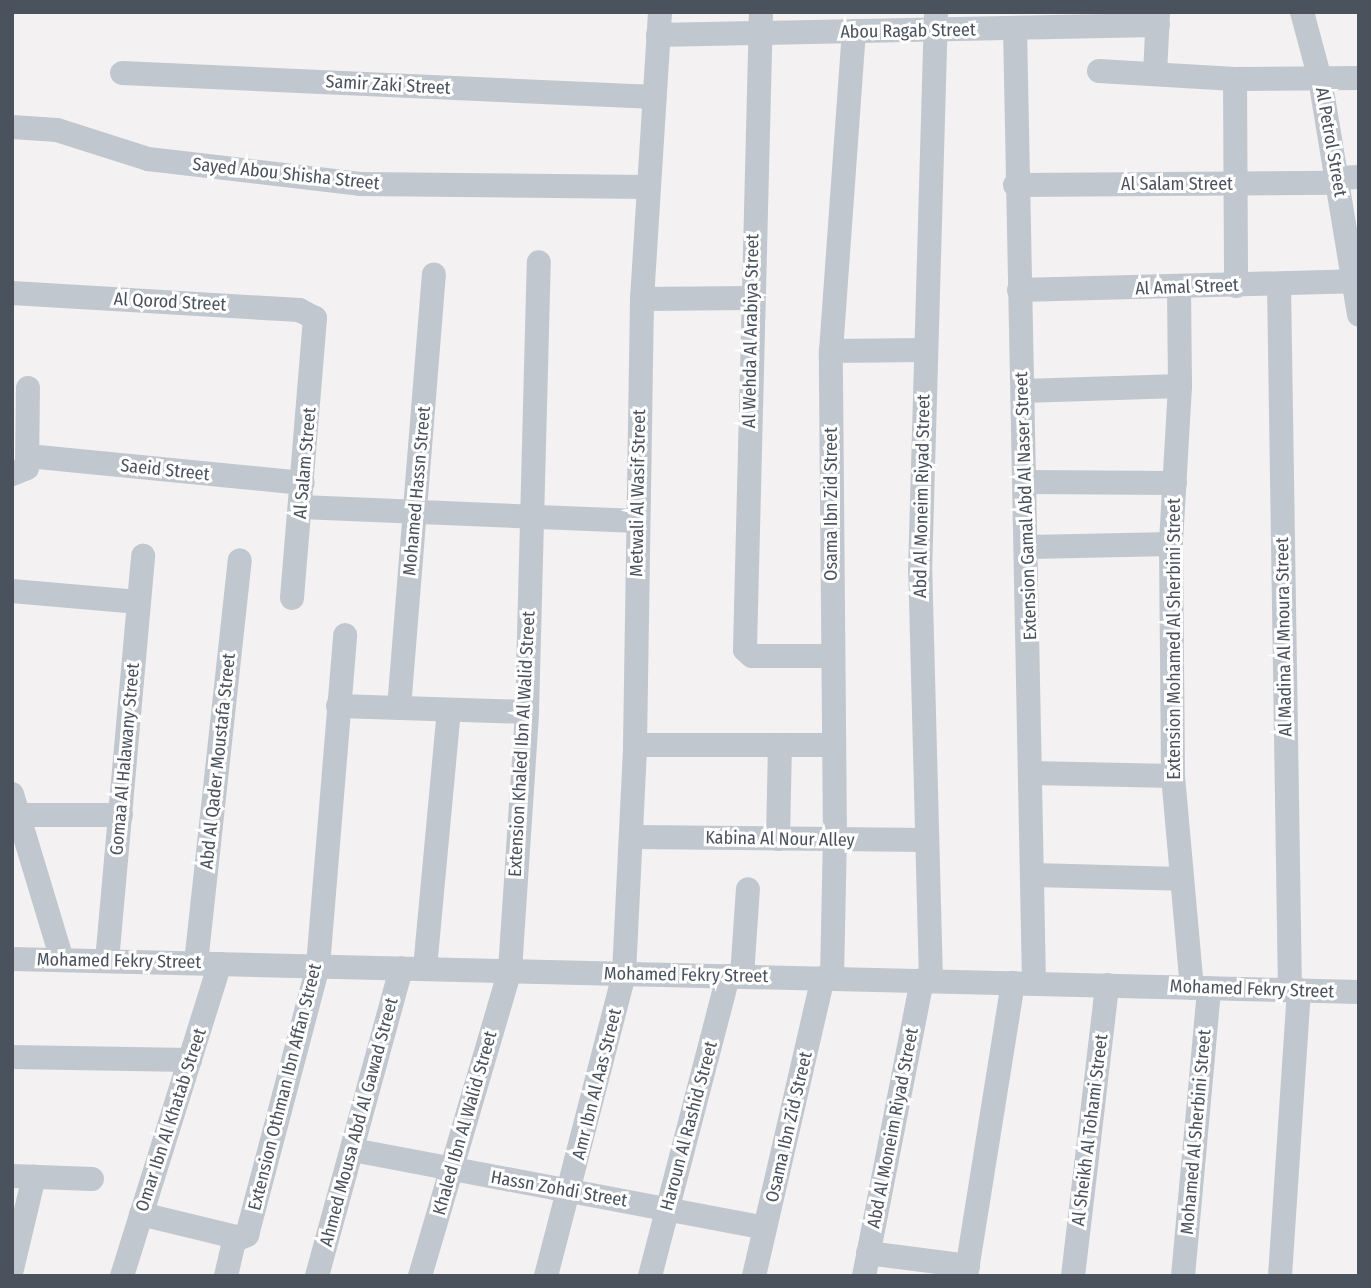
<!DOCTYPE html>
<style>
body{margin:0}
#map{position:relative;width:1371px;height:1288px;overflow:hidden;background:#f3f1f1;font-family:"Fira Sans Condensed",sans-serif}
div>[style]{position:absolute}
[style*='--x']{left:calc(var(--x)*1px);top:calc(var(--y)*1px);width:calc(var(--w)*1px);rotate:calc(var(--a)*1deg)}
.street>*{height:24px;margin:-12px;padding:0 12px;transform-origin:12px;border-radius:12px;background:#c0c7ce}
span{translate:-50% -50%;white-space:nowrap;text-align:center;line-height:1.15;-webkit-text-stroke:6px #fff;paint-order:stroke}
.street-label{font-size:18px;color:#4a525d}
.frame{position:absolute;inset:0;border:14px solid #4a525d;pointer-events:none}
</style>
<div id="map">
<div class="street">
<div style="--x:761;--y:12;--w:638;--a:91.44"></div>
<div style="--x:745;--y:650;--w:9;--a:41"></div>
<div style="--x:752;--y:656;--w:79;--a:0"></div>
<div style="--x:1302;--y:12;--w:69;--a:75"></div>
<div style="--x:1320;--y:79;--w:239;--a:80.6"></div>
<div style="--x:1015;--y:28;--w:955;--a:88.86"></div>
<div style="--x:658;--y:35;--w:500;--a:-1.15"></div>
<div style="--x:1099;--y:71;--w:136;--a:3.4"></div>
<div style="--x:1235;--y:79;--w:124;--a:-0.5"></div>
<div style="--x:122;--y:73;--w:533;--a:2.58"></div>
<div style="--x:1155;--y:74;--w:62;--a:-87.2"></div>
<div style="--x:1235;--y:79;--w:207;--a:89.7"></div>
<div style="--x:12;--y:127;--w:45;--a:3.8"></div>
<div style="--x:57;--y:130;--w:96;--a:17.7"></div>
<div style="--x:148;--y:159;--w:213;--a:6.7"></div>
<div style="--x:360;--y:184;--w:288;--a:0.6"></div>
<div style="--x:1338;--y:178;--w:21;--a:-3"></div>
<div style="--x:1015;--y:185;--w:324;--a:-0.4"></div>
<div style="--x:1279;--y:284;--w:706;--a:89.11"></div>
<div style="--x:1179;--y:289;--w:97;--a:89.4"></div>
<div style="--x:1180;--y:386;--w:158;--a:93.3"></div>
<div style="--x:1171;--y:544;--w:232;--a:89.5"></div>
<div style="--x:1173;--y:776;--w:213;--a:84.9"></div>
<div style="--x:1019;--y:290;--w:336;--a:-1.5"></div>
<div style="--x:12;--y:293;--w:288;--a:3.4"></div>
<div style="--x:299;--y:310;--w:18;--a:27"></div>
<div style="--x:315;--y:318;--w:281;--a:94.7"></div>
<div style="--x:642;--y:299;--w:109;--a:-0.5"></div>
<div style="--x:831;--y:351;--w:93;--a:-0.6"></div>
<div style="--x:1023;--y:391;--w:157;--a:-1.8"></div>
<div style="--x:28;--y:456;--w:276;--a:5.6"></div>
<div style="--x:12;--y:474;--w:16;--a:-22"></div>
<div style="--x:27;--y:468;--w:80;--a:-89.3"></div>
<div style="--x:1027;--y:482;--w:148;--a:0.4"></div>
<div style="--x:301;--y:507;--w:337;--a:2.4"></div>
<div style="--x:1029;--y:547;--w:142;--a:-1.2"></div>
<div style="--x:12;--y:591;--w:127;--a:5"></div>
<div style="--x:338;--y:706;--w:189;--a:1.8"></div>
<div style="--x:399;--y:708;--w:435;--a:-85.4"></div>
<div style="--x:635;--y:745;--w:198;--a:0"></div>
<div style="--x:1031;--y:773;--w:142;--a:1.2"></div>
<div style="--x:12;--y:794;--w:173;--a:73.2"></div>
<div style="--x:18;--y:815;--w:103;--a:0"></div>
<div style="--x:633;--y:837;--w:294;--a:0.6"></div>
<div style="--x:778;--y:839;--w:94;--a:-88.8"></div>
<div style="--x:1033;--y:875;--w:148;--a:1.5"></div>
<div style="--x:12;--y:959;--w:1347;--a:1.4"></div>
<div style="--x:107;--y:961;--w:407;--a:-84.9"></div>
<div style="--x:196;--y:963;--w:405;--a:-83.8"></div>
<div style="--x:425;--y:968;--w:259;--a:-84.7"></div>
<div style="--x:742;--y:976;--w:87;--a:-86.1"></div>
<div style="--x:832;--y:978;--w:139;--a:-88.8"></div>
<div style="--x:835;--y:839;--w:488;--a:-90.5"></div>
<div style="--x:831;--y:351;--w:320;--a:-85.9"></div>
<div style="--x:931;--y:981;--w:409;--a:-91.5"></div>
<div style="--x:920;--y:572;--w:560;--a:-88.36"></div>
<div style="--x:12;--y:1057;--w:178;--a:1"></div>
<div style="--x:353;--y:1150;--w:419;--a:10.7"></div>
<div style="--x:12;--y:1176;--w:80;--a:2.1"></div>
<div style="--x:141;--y:1214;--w:102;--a:13.6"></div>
<div style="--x:240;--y:1238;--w:8;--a:-23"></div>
<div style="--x:247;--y:1235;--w:278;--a:-75.2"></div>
<div style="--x:318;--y:966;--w:332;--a:-85.3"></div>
<div style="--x:868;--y:1253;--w:101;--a:7.4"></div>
<div style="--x:12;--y:1269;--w:95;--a:-76.6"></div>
<div style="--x:122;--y:1276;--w:327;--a:-72.6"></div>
<div style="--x:226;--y:1276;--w:40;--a:-77"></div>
<div style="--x:317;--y:1276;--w:319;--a:-74.7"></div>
<div style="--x:420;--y:1276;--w:319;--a:-73.6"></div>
<div style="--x:510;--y:970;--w:259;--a:-86.2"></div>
<div style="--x:527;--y:712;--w:450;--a:-88.5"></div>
<div style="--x:546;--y:1276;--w:312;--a:-75.5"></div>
<div style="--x:624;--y:974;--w:229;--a:-87.2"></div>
<div style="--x:635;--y:745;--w:446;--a:-89.1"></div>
<div style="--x:642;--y:299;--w:288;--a:-86.4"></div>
<div style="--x:650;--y:1276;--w:310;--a:-75.4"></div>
<div style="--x:754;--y:1276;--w:306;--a:-77"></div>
<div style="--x:864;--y:1276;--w:302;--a:-78.9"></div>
<div style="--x:966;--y:1276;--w:297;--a:-80.9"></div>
<div style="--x:1073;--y:1276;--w:293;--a:-83.3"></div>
<div style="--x:1183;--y:1276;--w:289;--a:-84.8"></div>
<div style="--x:1280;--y:1276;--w:287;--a:-86.2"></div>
</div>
<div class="street-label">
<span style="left:908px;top:31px;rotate:-1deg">Abou Ragab Street</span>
<span style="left:388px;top:85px;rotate:3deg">Samir Zaki Street</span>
<span style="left:1331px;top:142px;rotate:80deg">Al Petrol Street</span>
<span style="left:286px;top:174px;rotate:6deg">Sayed Abou Shisha Street</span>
<span style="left:1177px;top:184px">Al Salam Street</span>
<span style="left:1187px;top:287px;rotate:-2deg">Al Amal Street</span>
<span style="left:170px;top:302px;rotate:3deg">Al Qorod Street</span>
<span style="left:751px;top:331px;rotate:-89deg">Al Wehda Al Arabiya Street</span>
<span style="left:305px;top:463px;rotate:-85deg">Al Salam Street</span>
<span style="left:165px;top:470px;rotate:6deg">Saeid Street</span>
<span style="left:417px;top:491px;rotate:-85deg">Mohamed Hassn Street</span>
<span style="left:638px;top:493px;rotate:-89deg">Metwali Al Wasif Street</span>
<span style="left:922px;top:496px;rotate:-89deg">Abd Al Moneim Riyad Street</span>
<span style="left:831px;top:504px;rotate:-90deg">Osama Ibn Zid Street</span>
<span style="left:1026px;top:506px;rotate:-92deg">Extension Gamal Abd Al Naser Street</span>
<span style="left:1284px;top:637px;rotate:-91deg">Al Madina Al Mnoura Street</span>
<span style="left:1174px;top:639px;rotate:-90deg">Extension Mohamed Al Sherbini Street</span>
<span style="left:522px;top:744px;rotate:-87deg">Extension Khaled Ibn Al Walid Street</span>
<span style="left:125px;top:759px;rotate:-85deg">Gomaa Al Halawany Street</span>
<span style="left:218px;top:761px;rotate:-84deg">Abd Al Qader Moustafa Street</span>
<span style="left:780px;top:839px;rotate:1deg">Kabina Al Nour Alley</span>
<span style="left:119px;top:961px;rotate:1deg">Mohamed Fekry Street</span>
<span style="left:686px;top:975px;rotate:1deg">Mohamed Fekry Street</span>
<span style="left:1252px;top:989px;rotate:2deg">Mohamed Fekry Street</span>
<span style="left:597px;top:1084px;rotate:-76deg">Amr Ibn Al Aas Street</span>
<span style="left:285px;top:1087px;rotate:-76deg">Extension Othman Ibn Affan Street</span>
<span style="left:171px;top:1120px;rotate:-72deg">Omar Ibn Al Khatab Street</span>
<span style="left:359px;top:1122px;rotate:-75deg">Ahmed Mousa Abd Al Gawad Street</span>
<span style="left:465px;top:1123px;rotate:-74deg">Khaled Ibn Al Walid Street</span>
<span style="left:689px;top:1126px;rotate:-75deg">Haroun Al Rashid Street</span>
<span style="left:789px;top:1127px;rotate:-77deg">Osama Ibn Zid Street</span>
<span style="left:893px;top:1128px;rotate:-79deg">Abd Al Moneim Riyad Street</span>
<span style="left:1090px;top:1130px;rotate:-83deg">Al Sheikh Al Tohami Street</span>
<span style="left:1196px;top:1132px;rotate:-85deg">Mohamed Al Sherbini Street</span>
<span style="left:559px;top:1189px;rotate:10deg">Hassn Zohdi Street</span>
</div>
<div class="frame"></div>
</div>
